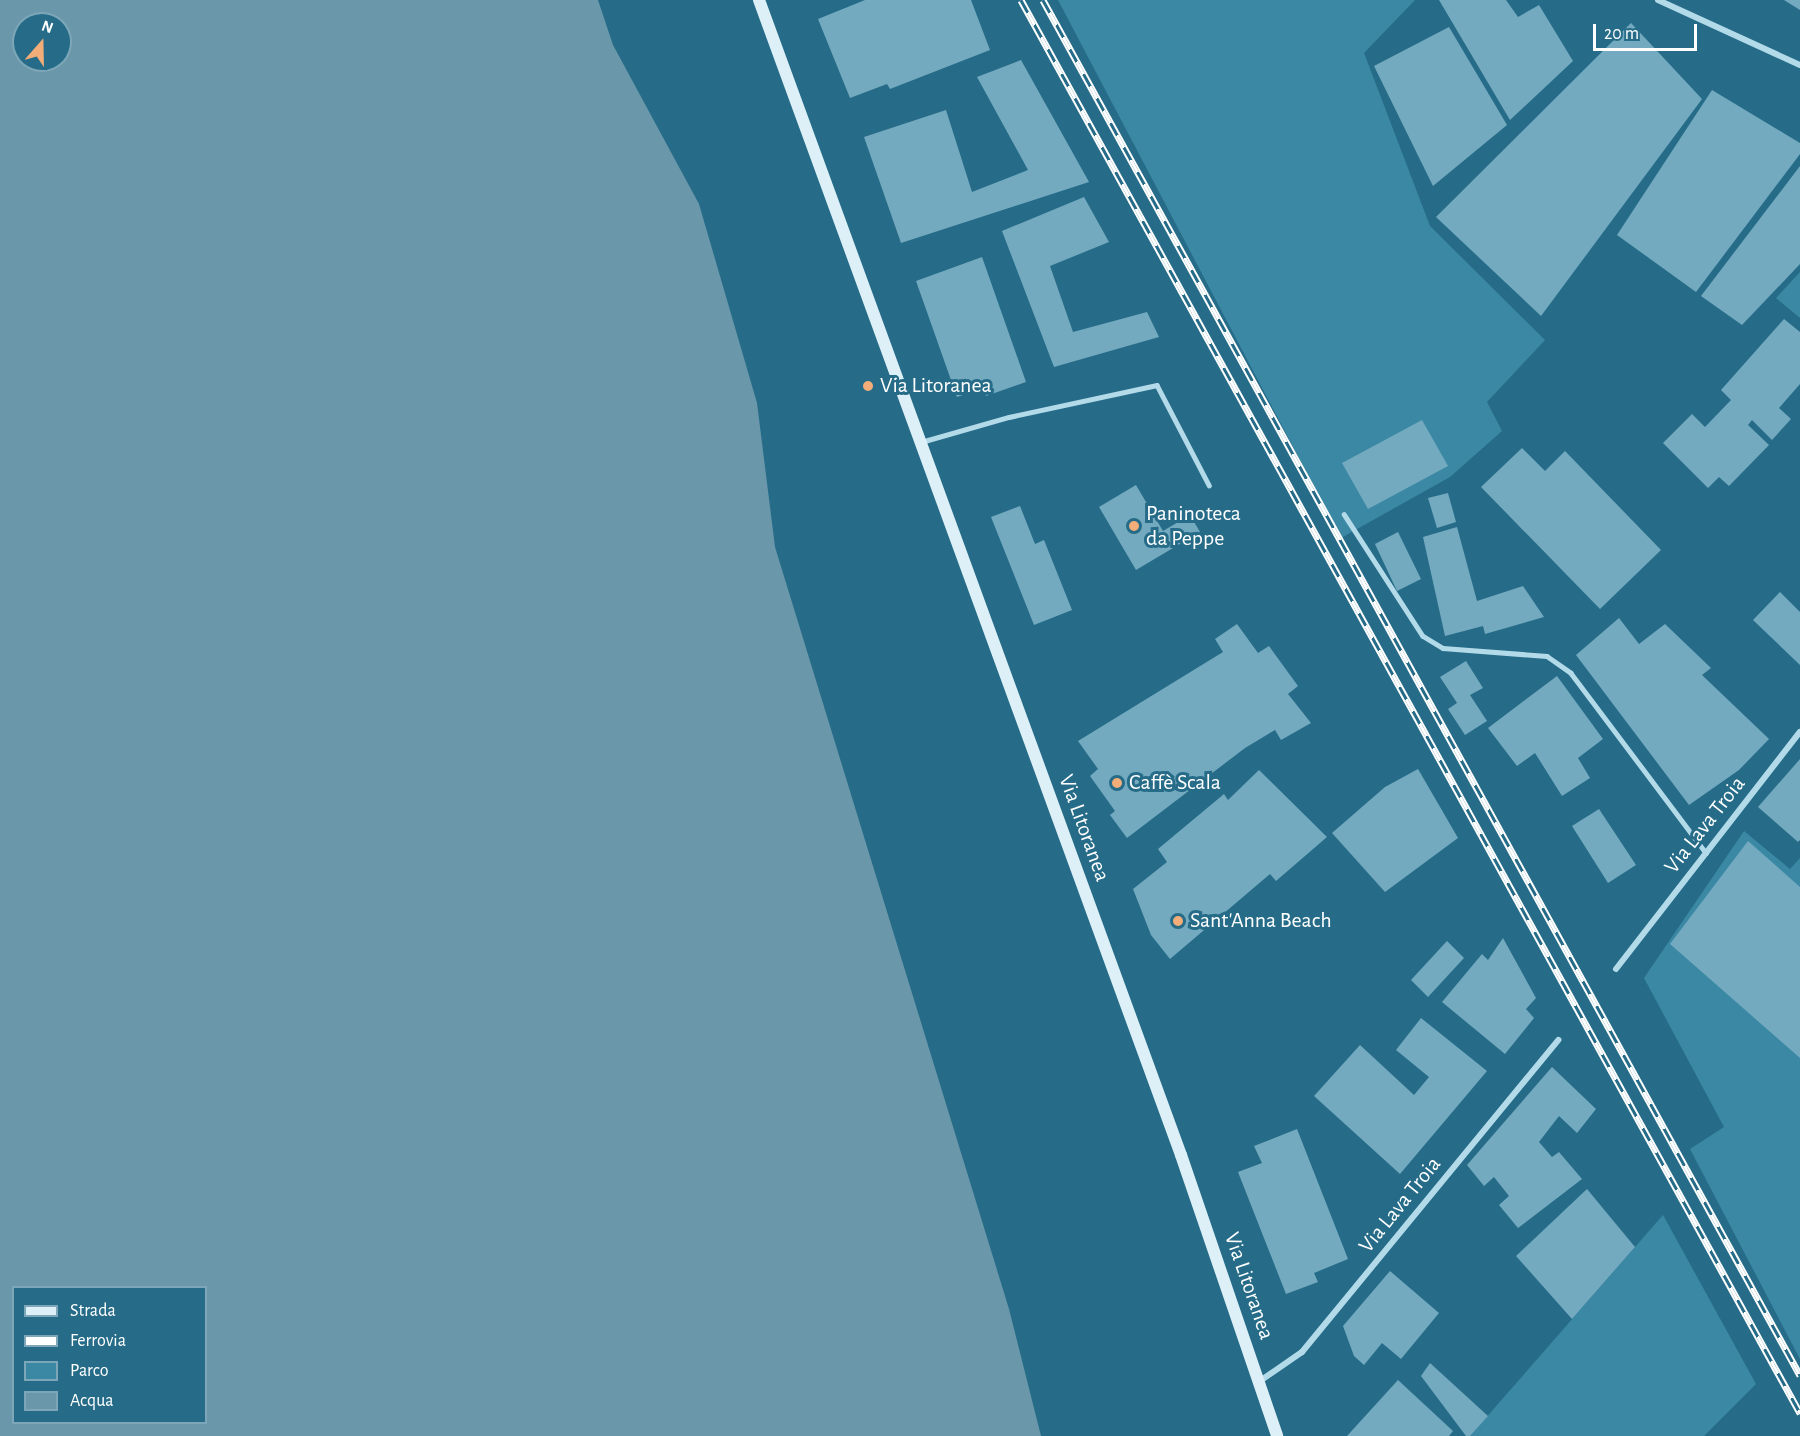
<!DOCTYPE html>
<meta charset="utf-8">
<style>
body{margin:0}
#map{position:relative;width:1800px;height:1436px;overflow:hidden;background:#266c88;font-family:"Alegreya Sans",sans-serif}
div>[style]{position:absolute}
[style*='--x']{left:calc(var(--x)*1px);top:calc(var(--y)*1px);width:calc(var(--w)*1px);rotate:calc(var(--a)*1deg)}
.green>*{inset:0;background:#3b88a4}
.water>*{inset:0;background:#6a97a9}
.building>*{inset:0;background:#73aabf}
.lane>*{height:4.5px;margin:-2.25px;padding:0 2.25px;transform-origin:2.25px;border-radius:2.25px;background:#b3dae9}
.street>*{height:6px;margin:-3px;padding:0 3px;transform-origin:3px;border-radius:3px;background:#b3dae9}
.secondary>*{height:12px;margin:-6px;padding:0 6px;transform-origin:6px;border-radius:6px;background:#ddf0f8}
.rail>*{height:7px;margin-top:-3.5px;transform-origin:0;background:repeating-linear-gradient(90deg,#266c88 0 14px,#fff 0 28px);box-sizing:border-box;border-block:2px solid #fff}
.dots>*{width:16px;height:16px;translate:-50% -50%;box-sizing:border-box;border:3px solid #266c88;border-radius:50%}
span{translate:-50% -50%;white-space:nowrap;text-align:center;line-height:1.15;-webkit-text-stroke:6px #266c88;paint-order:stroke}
.poi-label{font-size:22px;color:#fff}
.left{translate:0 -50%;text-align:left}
.street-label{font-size:22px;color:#fff}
.legend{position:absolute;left:12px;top:1286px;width:195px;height:138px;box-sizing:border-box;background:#266c88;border:2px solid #7da7b8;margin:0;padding:8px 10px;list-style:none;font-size:18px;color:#fff}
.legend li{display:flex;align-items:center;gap:12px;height:30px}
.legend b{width:30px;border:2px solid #7da7b8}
.north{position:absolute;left:12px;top:12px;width:60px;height:60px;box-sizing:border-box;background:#266c88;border:2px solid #7da7b8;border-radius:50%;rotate:20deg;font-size:16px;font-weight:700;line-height:24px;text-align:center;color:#fff}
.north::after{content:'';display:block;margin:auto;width:21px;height:27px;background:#f2ad78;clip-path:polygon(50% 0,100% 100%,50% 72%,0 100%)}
.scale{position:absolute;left:1593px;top:24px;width:104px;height:27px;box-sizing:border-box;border:3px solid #fff;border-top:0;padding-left:8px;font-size:18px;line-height:21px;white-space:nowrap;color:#fff;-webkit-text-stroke:4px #266c88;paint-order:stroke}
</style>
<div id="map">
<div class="green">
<div style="clip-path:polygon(1058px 0,1415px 0,1364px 53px,1430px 226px,1545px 340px,1487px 402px,1502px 431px,1450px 477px,1341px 538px)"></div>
<div style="clip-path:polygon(1800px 272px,1800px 318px,1776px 298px)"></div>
<div style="clip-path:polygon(1744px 831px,1790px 869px,1800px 858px,1800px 1359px,1690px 1149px,1724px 1127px,1644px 978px)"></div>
<div style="clip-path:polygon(1663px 1215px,1756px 1384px,1704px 1436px,1470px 1436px)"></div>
</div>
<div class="water">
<div style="clip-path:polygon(evenodd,0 0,598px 0,613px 45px,699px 204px,757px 403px,775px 547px,1009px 1309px,1041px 1436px,0 1436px,0 0,24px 24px,60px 24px,60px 60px,24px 60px,24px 24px,0 0,14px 1288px,206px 1288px,206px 1422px,14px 1422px,14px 1288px)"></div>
</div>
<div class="building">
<div style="clip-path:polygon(865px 0,971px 0,990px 50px,890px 89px,887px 84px,850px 98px,818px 19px)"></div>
<div style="clip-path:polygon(1439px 0,1506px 0,1518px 17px,1539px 5px,1573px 61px,1510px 120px)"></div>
<div style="clip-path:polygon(1784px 0,1800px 0,1800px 10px)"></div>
<div style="clip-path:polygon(1631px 23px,1702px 99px,1541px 316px,1436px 217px)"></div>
<div style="clip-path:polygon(1449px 27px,1507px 125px,1433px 186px,1374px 66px)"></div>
<div style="clip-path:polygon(1021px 60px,1089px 182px,901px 243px,864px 137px,946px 110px,972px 192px,1028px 170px,977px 77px)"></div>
<div style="clip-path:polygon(1712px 90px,1800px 143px,1800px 154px,1696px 292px,1617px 235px)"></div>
<div style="clip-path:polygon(1800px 166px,1800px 264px,1742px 325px,1701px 296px)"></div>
<div style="clip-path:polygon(1084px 197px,1109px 242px,1050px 266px,1073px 332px,1147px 312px,1159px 337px,1054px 367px,1002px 231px)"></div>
<div style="clip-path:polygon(982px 257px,1026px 382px,986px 396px,983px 388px,957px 397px,916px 281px)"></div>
<div style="clip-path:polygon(1784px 319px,1800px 332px,1800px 384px,1779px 408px,1791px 419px,1772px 440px,1752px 420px,1748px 425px,1769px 445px,1729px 486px,1719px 477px,1708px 488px,1663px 443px,1692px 414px,1705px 427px,1731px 400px,1721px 390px)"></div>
<div style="clip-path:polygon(1422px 420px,1448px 466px,1368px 509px,1342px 463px)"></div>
<div style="clip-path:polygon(1522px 448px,1545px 471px,1565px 451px,1661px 550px,1600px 609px,1481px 487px)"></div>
<div style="clip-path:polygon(1136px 485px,1163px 531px,1190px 515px,1200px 532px,1136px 570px,1099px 507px)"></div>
<div style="clip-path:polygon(1448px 493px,1456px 522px,1437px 528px,1428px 498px)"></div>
<div style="clip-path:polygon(1020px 506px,1035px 544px,1044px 540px,1072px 610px,1034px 625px,991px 517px)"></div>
<div style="clip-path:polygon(1457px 527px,1477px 601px,1523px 586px,1544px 617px,1485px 634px,1483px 626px,1445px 636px,1423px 537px)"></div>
<div style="clip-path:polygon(1398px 532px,1421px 579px,1397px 591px,1375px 544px)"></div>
<div style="clip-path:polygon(1780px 592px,1800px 612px,1800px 665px,1753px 620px)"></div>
<div style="clip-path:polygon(1619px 618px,1639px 644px,1665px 624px,1711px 668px,1702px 675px,1769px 739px,1739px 770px,1689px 805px,1576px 655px)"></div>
<div style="clip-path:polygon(1237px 624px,1258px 653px,1269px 646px,1298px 686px,1288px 694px,1311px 723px,1281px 740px,1275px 730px,1245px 748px,1127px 838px,1110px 815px,1115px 811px,1090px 776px,1098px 769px,1078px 741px,1223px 652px,1215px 639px)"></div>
<div style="clip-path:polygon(1466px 661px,1483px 688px,1470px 695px,1487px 721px,1465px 735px,1448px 709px,1457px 703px,1440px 677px)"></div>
<div style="clip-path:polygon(1557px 676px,1603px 739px,1578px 758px,1590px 778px,1562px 796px,1535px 753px,1517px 766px,1488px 728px)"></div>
<div style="clip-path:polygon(1800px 759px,1800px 840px,1798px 842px,1758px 807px)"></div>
<div style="clip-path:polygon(1418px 769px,1458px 838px,1385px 892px,1332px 833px,1385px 787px)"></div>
<div style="clip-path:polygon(1259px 770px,1327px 837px,1276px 881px,1270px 874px,1170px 959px,1151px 935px,1133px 889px,1167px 862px,1158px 849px,1224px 794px,1228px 800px)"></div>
<div style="clip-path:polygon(1599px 809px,1636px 865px,1608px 883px,1572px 826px)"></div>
<div style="clip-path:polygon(1748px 841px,1800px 887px,1800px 1058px,1670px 944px)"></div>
<div style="clip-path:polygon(1503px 938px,1536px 998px,1526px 1009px,1534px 1018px,1505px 1054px,1442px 1002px,1482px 954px,1488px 960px)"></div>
<div style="clip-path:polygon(1447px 941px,1464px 958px,1428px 997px,1411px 980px)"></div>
<div style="clip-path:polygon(1421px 1018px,1487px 1071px,1400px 1174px,1314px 1096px,1360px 1045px,1414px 1095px,1429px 1077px,1396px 1050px)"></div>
<div style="clip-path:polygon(1552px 1067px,1596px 1109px,1577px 1133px,1559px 1116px,1539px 1142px,1552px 1157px,1559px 1152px,1582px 1179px,1518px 1228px,1499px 1205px,1509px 1196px,1494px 1177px,1484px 1186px,1467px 1165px)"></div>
<div style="clip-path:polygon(1297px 1129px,1348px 1259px,1314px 1273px,1318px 1282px,1286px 1294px,1238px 1172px,1262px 1163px,1254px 1146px)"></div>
<div style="clip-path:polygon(1587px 1189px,1635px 1247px,1572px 1319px,1516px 1256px)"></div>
<div style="clip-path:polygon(1390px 1271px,1439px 1313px,1401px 1359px,1382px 1343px,1364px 1365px,1354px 1356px,1343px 1326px)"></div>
<div style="clip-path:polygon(1430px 1363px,1488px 1416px,1470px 1436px,1466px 1436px,1421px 1376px)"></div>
<div style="clip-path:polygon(1398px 1380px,1453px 1431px,1449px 1436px,1347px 1436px)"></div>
</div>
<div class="lane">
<div style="--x:921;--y:442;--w:91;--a:-15.9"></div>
<div style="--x:1009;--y:417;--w:151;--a:-12.2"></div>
<div style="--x:1157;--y:385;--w:113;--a:62.5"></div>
<div style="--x:1344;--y:514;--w:145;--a:57.1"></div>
<div style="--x:1423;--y:636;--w:23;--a:31"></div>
<div style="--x:1443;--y:648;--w:104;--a:4.4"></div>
<div style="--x:1547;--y:656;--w:29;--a:35"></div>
<div style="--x:1571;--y:673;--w:225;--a:53.1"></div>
</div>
<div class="street">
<div style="--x:1658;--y:0;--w:156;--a:24.6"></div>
<div style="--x:1616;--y:969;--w:300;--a:-52.2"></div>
<div style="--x:1260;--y:1381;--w:51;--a:-34.6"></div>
<div style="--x:1302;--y:1352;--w:404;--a:-50.6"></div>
</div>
<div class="secondary">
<div style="--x:759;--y:0;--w:1230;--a:69.93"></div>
<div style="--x:1181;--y:1155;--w:297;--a:71.1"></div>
</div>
<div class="rail">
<div style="--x:1021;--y:0;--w:1614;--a:61.13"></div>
<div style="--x:1043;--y:0;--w:1570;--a:61.17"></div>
</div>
<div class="dots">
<div style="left:868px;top:386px;background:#f2ad78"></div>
<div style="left:1134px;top:526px;background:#f2ad78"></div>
<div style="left:1117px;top:783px;background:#f2ad78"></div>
<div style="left:1178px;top:921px;background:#f2ad78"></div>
</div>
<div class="poi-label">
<span class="left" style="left:880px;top:386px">Via Litoranea</span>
<span class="left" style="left:1146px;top:526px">Paninoteca<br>da Peppe</span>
<span class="left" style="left:1129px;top:783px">Caffè Scala</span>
<span class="left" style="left:1190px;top:921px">Sant'Anna Beach</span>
</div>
<div class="street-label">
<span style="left:1705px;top:825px;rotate:-52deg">Via Lava Troia</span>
<span style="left:1084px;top:828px;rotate:70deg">Via Litoranea</span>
<span style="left:1400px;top:1205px;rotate:-51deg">Via Lava Troia</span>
<span style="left:1249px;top:1286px;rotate:71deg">Via Litoranea</span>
</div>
<ul class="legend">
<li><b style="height:8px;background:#ddf0f8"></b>Strada</li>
<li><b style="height:8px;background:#fff"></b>Ferrovia</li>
<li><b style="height:16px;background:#3b88a4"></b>Parco</li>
<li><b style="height:16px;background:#6a97a9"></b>Acqua</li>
</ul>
<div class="north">N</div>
<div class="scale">20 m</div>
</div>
